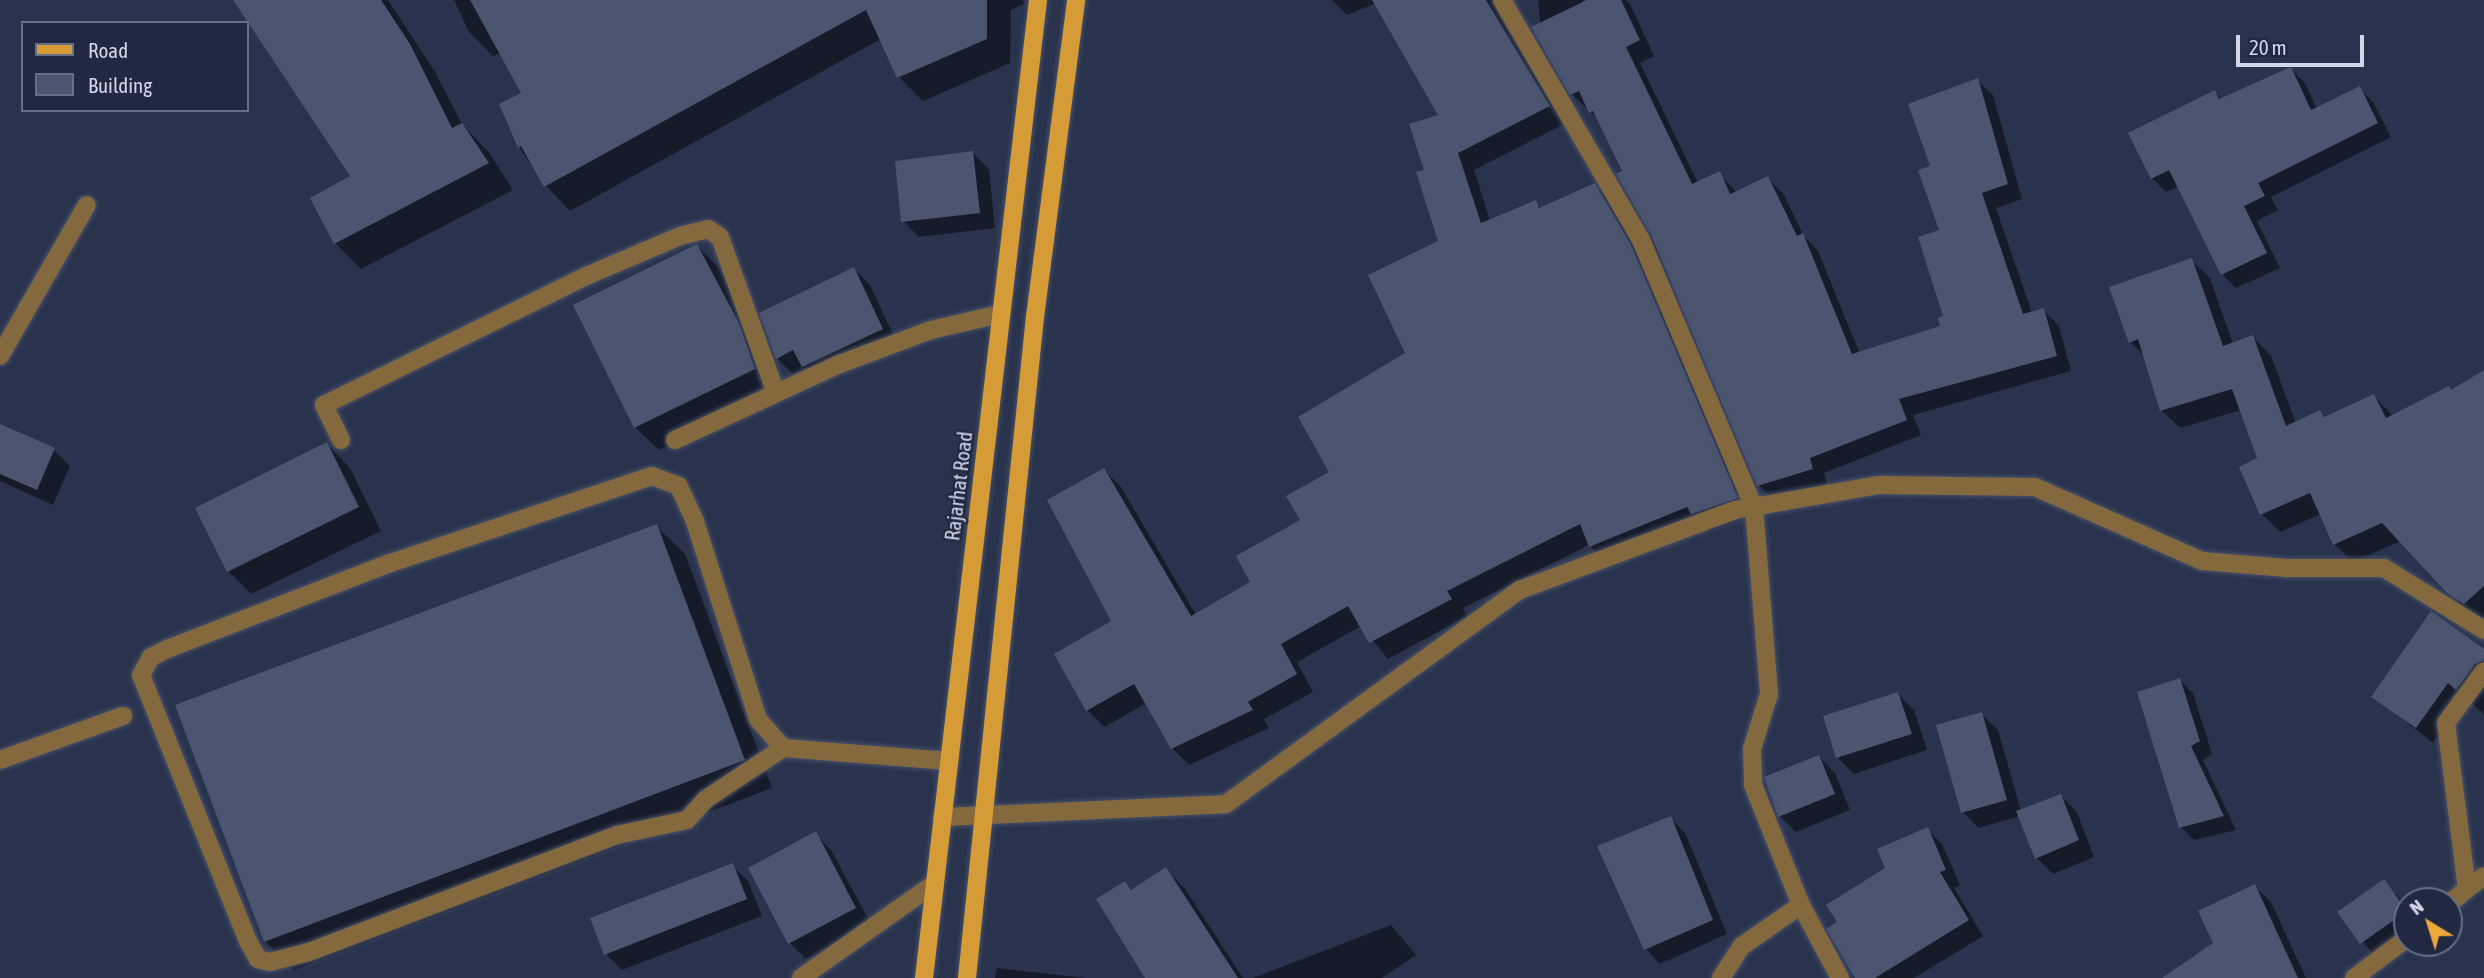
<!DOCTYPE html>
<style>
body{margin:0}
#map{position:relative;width:2484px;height:978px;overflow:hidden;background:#2a334d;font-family:"Asap Condensed",sans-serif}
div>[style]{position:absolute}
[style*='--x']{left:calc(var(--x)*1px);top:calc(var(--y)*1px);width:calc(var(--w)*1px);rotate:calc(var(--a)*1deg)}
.shadow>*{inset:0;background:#0007}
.building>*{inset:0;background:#4b5570}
.roads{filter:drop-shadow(0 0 2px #485169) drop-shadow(0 0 2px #485169)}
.minor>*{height:18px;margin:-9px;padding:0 9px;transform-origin:9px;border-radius:9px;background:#85693e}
.major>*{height:18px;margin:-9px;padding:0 9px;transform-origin:9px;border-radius:9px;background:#d49b37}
span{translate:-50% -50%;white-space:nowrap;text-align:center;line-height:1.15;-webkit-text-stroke:5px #212942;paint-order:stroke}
.street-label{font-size:21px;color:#d1d7e8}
.legend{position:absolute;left:21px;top:21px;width:228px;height:91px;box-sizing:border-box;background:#212942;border:2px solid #676f84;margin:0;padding:9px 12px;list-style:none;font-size:21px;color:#d1d7e8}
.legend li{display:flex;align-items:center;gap:14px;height:35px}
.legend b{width:35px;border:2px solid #676f84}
.north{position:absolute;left:2393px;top:887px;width:70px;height:70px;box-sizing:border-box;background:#212942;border:2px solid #676f84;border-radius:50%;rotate:322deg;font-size:19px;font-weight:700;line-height:28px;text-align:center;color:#d1d7e8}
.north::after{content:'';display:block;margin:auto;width:24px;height:32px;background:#eda83b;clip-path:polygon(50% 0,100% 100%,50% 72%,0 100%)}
.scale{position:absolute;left:2236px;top:35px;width:128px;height:32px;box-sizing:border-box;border:4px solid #d1d7e8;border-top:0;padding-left:9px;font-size:21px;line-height:24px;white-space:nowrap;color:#d1d7e8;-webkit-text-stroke:5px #212942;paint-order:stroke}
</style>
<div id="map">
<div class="shadow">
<div style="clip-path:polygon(235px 0,388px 0,435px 72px,463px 126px,488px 151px,513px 190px,361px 269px,335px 243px,353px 177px)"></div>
<div style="clip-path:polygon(454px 0,1023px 0,1024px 4px,1011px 10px,1010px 63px,923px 101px,899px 77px,881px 39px,570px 211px,546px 186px,519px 147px,524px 93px,501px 53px,493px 56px,469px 32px)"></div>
<div style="clip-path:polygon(1332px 0,1492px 0,1566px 123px,1474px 170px,1490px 221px,1535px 203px,1542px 209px,1595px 186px,1612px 203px,1647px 264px,1754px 515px,1709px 531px,1703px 524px,1608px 563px,1589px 545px,1463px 608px,1467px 616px,1388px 659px,1361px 626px,1297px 662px,1313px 692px,1264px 719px,1269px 728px,1189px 765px,1172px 748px,1147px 703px,1104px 727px,1087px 710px,1113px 621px,1104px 470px,1121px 487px,1196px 615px,1253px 582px,1302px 521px,1408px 353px,1440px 241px,1426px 172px,1440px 116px,1376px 3px,1347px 15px)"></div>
<div style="clip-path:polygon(1538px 0,1583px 0,1583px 4px,1626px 0,1630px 4px,1654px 56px,1640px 63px,1698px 183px,1719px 173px,1737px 193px,1767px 178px,1783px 193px,1804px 236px,1818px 251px,1860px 354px,1942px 327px,1946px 317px,1941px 231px,1933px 167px,1977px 80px,1993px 95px,2022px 199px,1996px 208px,2032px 313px,2043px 310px,2059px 326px,2071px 371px,1913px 415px,1921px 435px,1824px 473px,1827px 484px,1774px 500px,1759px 485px,1600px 121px,1572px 94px,1542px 43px)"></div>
<div style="clip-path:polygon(2291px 69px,2305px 83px,2317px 109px,2359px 88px,2373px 102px,2391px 137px,2271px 197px,2278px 210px,2257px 221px,2280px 268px,2236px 288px,2222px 274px,2179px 186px,2166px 192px,2152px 178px,2215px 92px,2222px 100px)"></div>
<div style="clip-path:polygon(973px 153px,989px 170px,995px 228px,919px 237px,903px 221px)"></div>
<div style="clip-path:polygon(697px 246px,720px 269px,761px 348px,777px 392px,659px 450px,635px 427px)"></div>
<div style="clip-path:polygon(2191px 260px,2210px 278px,2233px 344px,2253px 337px,2271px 356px,2296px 424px,2320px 412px,2326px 418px,2374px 396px,2393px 416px,2452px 392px,2484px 373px,2484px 620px,2468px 612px,2401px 541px,2353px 562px,2334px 544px,2321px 514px,2280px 532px,2262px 514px,2260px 459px,2241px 410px,2180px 428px,2161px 410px,2145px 356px,2130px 342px)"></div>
<div style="clip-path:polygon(854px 269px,870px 285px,898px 345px,819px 382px,805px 368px,793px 374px,777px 358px)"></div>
<div style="clip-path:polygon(0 426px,54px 450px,70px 466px,53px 505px,0 481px)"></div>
<div style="clip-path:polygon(327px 444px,350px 468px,381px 531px,251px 594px,228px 571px)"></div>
<div style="clip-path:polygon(656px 526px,685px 554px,772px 788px,294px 970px,265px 941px)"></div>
<div style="clip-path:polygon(2484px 651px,2484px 714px,2465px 698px,2433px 743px,2374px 696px)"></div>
<div style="clip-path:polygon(2180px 680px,2193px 693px,2212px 754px,2203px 760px,2236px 830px,2194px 840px,2181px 827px)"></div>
<div style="clip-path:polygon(1898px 694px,1914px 710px,1927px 750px,1854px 774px,1837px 757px)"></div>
<div style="clip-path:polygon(1981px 714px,1998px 730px,2021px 811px,2061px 796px,2077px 812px,2094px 857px,2053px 874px,2037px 858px,2020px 816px,1979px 828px,1963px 812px)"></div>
<div style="clip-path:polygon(1819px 757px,1835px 773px,1850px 810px,1796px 832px,1780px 816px)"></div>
<div style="clip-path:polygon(1670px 818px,1685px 833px,1727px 934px,1660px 964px,1646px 949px,1599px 847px)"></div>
<div style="clip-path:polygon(1927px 829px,1942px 844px,1960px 885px,1954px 888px,1983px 936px,1914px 978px,1858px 978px,1839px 922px)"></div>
<div style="clip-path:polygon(815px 834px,831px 850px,871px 924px,806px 959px,790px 943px)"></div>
<div style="clip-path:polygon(732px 865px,748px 881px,762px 916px,622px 970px,606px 954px)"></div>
<div style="clip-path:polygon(1166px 869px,1185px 889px,1243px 978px,1147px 978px,1125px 883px,1133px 891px)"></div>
<div style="clip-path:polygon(2384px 881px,2407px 907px,2407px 938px,2377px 959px,2339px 912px)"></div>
<div style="clip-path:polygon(2254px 886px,2271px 902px,2306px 978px,2166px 978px,2215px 944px)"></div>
<div style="clip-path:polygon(1391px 925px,1416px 955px,1382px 978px,1253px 978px)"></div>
<div style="clip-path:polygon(997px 968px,1086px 978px,995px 978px)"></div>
</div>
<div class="building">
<div style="clip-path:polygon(233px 0,381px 0,410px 44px,452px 128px,462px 123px,489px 163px,334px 244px,310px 198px,350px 176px)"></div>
<div style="clip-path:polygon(470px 0,987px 0,987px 39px,897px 78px,866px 10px,544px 187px,521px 146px,518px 148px,499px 104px,521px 93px)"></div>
<div style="clip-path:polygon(1372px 0,1486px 0,1550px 106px,1458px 153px,1481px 223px,1536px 200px,1539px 208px,1595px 183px,1631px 245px,1738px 498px,1691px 514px,1687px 507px,1589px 547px,1580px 524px,1447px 591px,1452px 599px,1369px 643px,1348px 606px,1281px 644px,1297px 674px,1248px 702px,1253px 710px,1171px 749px,1134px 684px,1086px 711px,1054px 654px,1111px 621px,1047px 500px,1104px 468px,1191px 616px,1250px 582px,1236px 556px,1300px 520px,1286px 496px,1329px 472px,1298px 417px,1405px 353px,1368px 275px,1438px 241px,1416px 172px,1424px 170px,1409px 124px,1438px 115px)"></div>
<div style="clip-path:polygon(1587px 0,1621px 0,1640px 40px,1626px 47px,1692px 184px,1720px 171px,1730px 194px,1768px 176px,1797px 236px,1803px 233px,1852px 354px,1940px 326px,1938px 318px,1943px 316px,1918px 237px,1939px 230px,1918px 170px,1930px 166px,1908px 104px,1978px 78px,2008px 184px,1982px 193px,2023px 314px,2044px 308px,2057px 356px,1899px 399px,1907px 420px,1810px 458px,1813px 469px,1757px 486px,1651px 235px,1616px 174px,1622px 171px,1593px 111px,1589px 113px,1579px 91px,1570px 95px,1531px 27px)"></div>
<div style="clip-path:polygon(2291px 67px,2311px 110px,2360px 86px,2378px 123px,2258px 183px,2265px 196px,2244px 206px,2267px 253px,2221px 275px,2169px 170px,2151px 179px,2128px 133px,2215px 90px,2219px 99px)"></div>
<div style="clip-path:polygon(973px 151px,980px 213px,901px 222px,895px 161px)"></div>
<div style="clip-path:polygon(697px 244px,739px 323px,755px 369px,634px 428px,573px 305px)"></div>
<div style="clip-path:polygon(2192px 258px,2223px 346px,2253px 335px,2286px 426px,2320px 410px,2324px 417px,2374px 394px,2386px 418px,2449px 386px,2451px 390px,2484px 370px,2484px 586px,2464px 604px,2448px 594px,2382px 523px,2333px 545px,2310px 493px,2260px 515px,2239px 467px,2257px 458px,2232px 389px,2160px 411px,2138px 339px,2129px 343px,2109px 287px)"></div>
<div style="clip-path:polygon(854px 267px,883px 329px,802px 367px,793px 350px,776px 359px,759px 313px)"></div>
<div style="clip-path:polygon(0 424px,55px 448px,37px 490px,0 474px)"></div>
<div style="clip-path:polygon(327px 442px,359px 507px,227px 572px,195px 508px)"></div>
<div style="clip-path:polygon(657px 524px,745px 760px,264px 942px,175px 705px)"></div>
<div style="clip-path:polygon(2431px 611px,2484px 649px,2484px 660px,2475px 664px,2456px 690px,2448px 683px,2416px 728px,2371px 697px)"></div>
<div style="clip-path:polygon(2180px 678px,2200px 741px,2191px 746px,2224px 816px,2179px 828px,2137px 692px)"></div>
<div style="clip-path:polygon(1898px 692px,1912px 734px,1836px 758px,1823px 716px)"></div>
<div style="clip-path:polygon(1982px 712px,2007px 800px,1961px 813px,1936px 725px)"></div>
<div style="clip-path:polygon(1819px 755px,1835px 794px,1778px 817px,1764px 777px)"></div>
<div style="clip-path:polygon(2061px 794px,2079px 840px,2035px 859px,2016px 811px)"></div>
<div style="clip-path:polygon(1671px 816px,1713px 920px,1644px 950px,1597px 846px)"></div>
<div style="clip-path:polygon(1928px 827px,1946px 870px,1940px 872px,1969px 920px,1875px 978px,1855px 978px,1826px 929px,1837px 922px,1826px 905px,1885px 868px,1877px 849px)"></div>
<div style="clip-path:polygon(816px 831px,856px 908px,788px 944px,748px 868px)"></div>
<div style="clip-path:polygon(733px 863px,747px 899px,604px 955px,590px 918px)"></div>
<div style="clip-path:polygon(1166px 867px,1238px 978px,1145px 978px,1096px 899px,1125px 881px,1131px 890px)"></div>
<div style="clip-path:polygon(2384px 879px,2407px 911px,2360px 944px,2337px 912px)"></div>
<div style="clip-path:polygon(2255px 884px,2298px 978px,2162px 978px,2213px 943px,2198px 911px)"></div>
</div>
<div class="roads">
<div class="minor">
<div style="--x:1502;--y:0;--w:277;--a:59.9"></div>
<div style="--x:1641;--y:240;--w:290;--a:67.1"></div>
<div style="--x:1754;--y:507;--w:188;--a:85.4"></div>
<div style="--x:1769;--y:694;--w:58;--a:107.2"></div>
<div style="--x:1752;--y:749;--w:36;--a:88"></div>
<div style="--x:1753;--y:785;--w:129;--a:68.2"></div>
<div style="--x:0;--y:356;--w:174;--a:-60.1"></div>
<div style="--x:341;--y:440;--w:39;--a:-116"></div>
<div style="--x:324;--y:405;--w:290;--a:-26.2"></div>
<div style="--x:584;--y:277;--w:104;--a:-23.1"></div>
<div style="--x:680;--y:236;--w:29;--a:-14"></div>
<div style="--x:708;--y:229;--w:14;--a:34"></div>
<div style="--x:720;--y:237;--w:164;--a:70.3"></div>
<div style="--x:675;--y:440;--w:179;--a:-24.8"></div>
<div style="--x:837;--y:365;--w:100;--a:-20.4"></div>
<div style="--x:931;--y:330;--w:71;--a:-13.1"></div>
<div style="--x:783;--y:748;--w:38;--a:-131"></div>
<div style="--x:758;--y:719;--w:208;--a:-107.7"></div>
<div style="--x:695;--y:521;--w:38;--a:-115"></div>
<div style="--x:679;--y:486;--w:29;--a:-160"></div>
<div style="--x:652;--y:476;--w:276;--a:161.6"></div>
<div style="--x:390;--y:563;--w:239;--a:158.9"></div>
<div style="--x:167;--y:649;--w:18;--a:153"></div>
<div style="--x:151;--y:657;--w:21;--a:119"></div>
<div style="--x:141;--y:675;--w:287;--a:68.1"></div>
<div style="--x:248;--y:941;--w:21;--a:61"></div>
<div style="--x:258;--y:959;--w:12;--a:14"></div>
<div style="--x:270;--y:962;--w:40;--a:-14.4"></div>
<div style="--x:309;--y:952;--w:329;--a:-20.8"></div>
<div style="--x:617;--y:835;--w:72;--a:-12.1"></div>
<div style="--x:687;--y:820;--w:28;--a:-48"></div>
<div style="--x:706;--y:799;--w:92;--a:-33.5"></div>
<div style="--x:783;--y:748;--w:167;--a:4.5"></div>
<div style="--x:0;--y:760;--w:131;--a:-19.7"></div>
<div style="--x:942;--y:817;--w:284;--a:-2.6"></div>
<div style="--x:1226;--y:804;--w:364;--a:-36.1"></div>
<div style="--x:1520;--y:590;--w:229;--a:-20.4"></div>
<div style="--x:1735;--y:510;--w:145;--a:-9.9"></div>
<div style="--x:1878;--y:485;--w:157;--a:0.7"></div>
<div style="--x:2035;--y:487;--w:183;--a:23.9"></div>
<div style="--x:2202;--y:561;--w:85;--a:4.7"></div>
<div style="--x:2287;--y:568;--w:97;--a:0"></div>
<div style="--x:2384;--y:568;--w:118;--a:31.8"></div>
<div style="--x:2467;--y:889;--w:21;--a:-37"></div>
<div style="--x:2449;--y:904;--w:23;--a:-40"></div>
<div style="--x:2467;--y:889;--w:167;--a:-97.2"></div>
<div style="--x:2446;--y:723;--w:64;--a:-53.8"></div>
<div style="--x:801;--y:978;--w:163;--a:-35.3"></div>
<div style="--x:1721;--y:978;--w:38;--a:-57"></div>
<div style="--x:1742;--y:946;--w:72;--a:-34.8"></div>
<div style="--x:1801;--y:905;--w:83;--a:61.9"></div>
<div style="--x:2354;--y:978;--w:66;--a:-37"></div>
</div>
<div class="major">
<div style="--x:924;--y:978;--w:985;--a:-83.35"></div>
<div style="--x:967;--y:978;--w:664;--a:-84.13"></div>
<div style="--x:1035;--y:317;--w:320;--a:-82.6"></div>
</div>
</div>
<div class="street-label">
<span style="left:958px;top:486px;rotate:-83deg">Rajarhat Road</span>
</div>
<ul class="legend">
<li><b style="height:9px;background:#d49b37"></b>Road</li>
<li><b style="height:19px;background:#4b5570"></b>Building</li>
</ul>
<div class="north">N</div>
<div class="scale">20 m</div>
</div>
